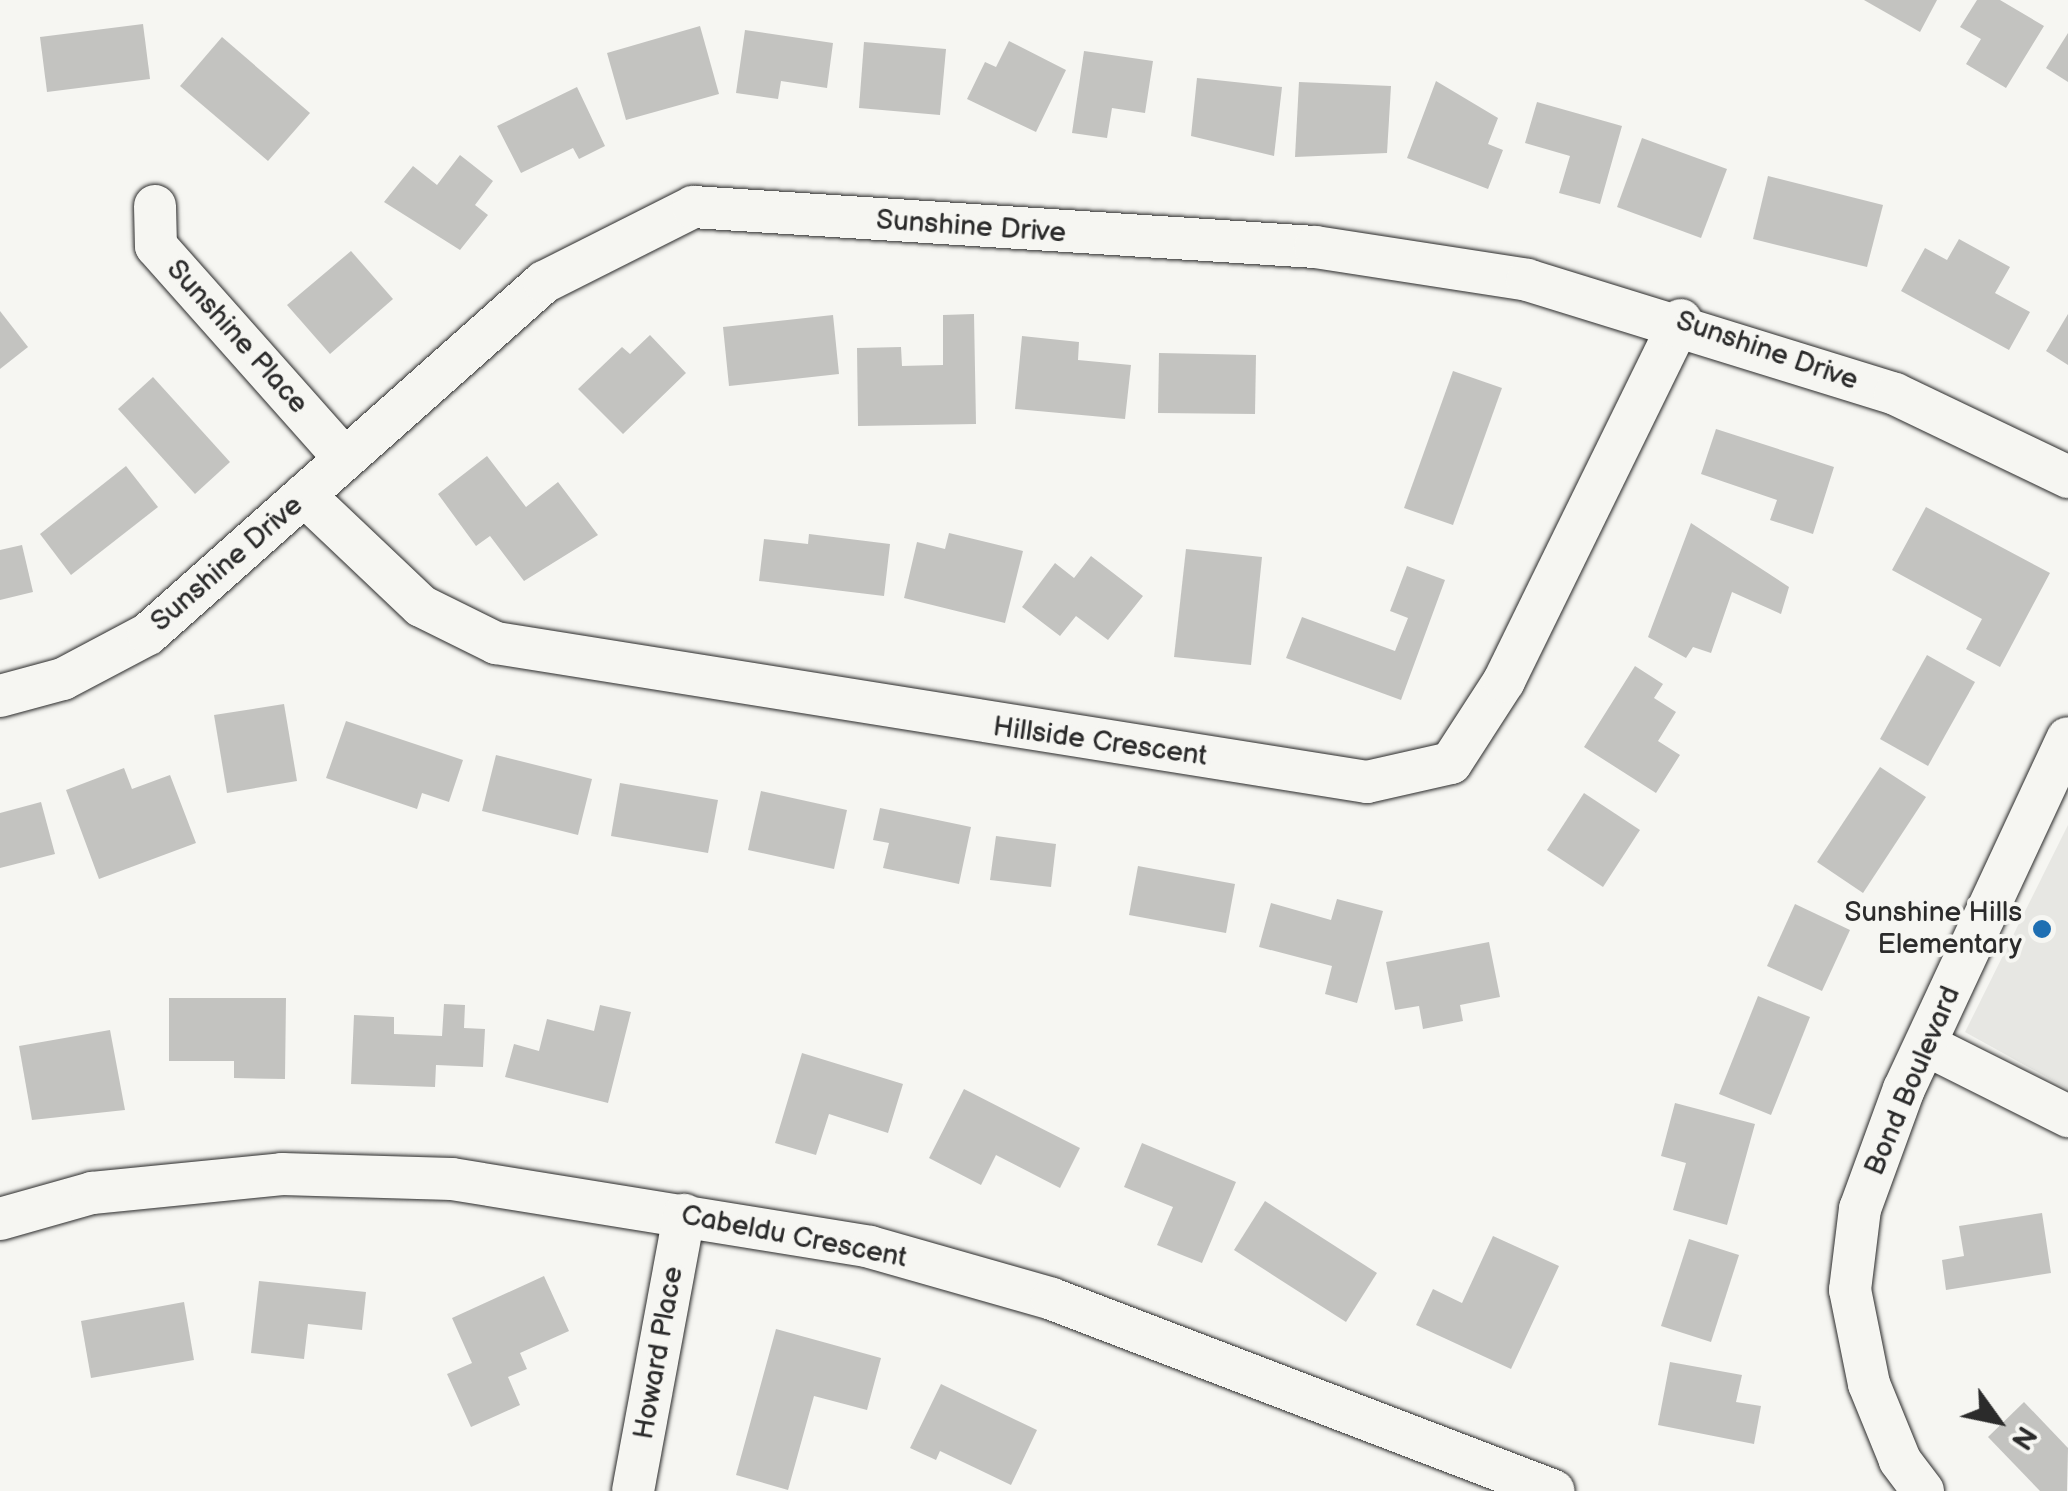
<!DOCTYPE html>
<style>
body{margin:0}
#map{position:relative;width:2068px;height:1491px;overflow:hidden;background:#f6f6f2;font-family:"Balsamiq Sans",sans-serif}
div>[style]{position:absolute}
[style*='--x']{left:calc(var(--x)*1px);top:calc(var(--y)*1px);width:calc(var(--w)*1px);rotate:calc(var(--a)*1deg)}
.built>*{inset:0;background:#e7e7e3}
.building>*{inset:0;background:#c3c3c0}
.roads{filter:drop-shadow(0 0 2px #2b2b2b) drop-shadow(0 0 2px #2b2b2b)}
.street>*{height:42px;margin:-21px;padding:0 21px;transform-origin:21px;border-radius:21px;background:#f6f6f2}
.dots>*{width:28px;height:28px;translate:-50% -50%;box-sizing:border-box;border:5px solid #f6f6f2;border-radius:50%}
span{translate:-50% -50%;white-space:nowrap;text-align:center;line-height:1.15;-webkit-text-stroke:8px #f6f6f2;paint-order:stroke}
.street-label{font-size:28px;color:#2b2b2b}
.poi-label{font-size:28px;color:#2b2b2b}
.right{translate:-100% -50%;text-align:right}
.north{position:absolute;left:1948px;top:1371px;width:100px;height:100px;-webkit-text-stroke:8px #f6f6f2;paint-order:stroke;rotate:123deg;font-size:28px;font-weight:700;line-height:40px;text-align:center;color:#2b2b2b}
.north::after{content:'';display:block;margin:auto;width:35px;height:45px;background:#2b2b2b;clip-path:polygon(50% 0,100% 100%,50% 72%,0 100%)}
</style>
<div id="map">
<div class="built">
<div style="clip-path:polygon(2068px 825px,2068px 1089px,1965px 1032px)"></div>
</div>
<div class="building">
<div style="clip-path:polygon(1864px 0,1937px 0,1920px 32px)"></div>
<div style="clip-path:polygon(1977px 0,2000px 0,2044px 26px,2006px 88px,1966px 64px,1981px 39px,1960px 27px)"></div>
<div style="clip-path:polygon(143px 24px,150px 79px,47px 92px,40px 37px)"></div>
<div style="clip-path:polygon(700px 26px,719px 94px,626px 120px,607px 53px)"></div>
<div style="clip-path:polygon(745px 30px,833px 43px,827px 88px,781px 81px,778px 99px,736px 93px)"></div>
<div style="clip-path:polygon(2068px 33px,2068px 82px,2046px 68px)"></div>
<div style="clip-path:polygon(222px 37px,310px 113px,268px 161px,180px 86px)"></div>
<div style="clip-path:polygon(1009px 41px,1066px 70px,1036px 132px,967px 99px,985px 62px,996px 67px)"></div>
<div style="clip-path:polygon(864px 42px,946px 49px,940px 115px,859px 108px)"></div>
<div style="clip-path:polygon(1084px 51px,1153px 61px,1145px 113px,1112px 108px,1107px 138px,1072px 133px)"></div>
<div style="clip-path:polygon(1197px 78px,1282px 87px,1274px 156px,1191px 136px)"></div>
<div style="clip-path:polygon(1436px 81px,1498px 118px,1488px 144px,1503px 150px,1488px 189px,1407px 158px)"></div>
<div style="clip-path:polygon(1299px 82px,1391px 86px,1387px 153px,1295px 157px)"></div>
<div style="clip-path:polygon(577px 87px,605px 146px,579px 159px,573px 148px,521px 173px,497px 126px)"></div>
<div style="clip-path:polygon(1537px 102px,1622px 126px,1600px 204px,1559px 193px,1570px 156px,1525px 143px)"></div>
<div style="clip-path:polygon(1642px 138px,1727px 169px,1701px 238px,1617px 207px)"></div>
<div style="clip-path:polygon(460px 155px,493px 181px,475px 205px,488px 215px,460px 250px,384px 202px,413px 166px,437px 185px)"></div>
<div style="clip-path:polygon(1768px 176px,1883px 205px,1867px 267px,1753px 239px)"></div>
<div style="clip-path:polygon(1959px 239px,2010px 267px,1995px 293px,2030px 312px,2009px 350px,1901px 291px,1925px 248px,1947px 260px)"></div>
<div style="clip-path:polygon(351px 251px,393px 299px,330px 354px,287px 305px)"></div>
<div style="clip-path:polygon(0 311px,28px 347px,0 369px)"></div>
<div style="clip-path:polygon(974px 314px,976px 424px,858px 426px,857px 348px,901px 347px,902px 366px,943px 365px,943px 315px)"></div>
<div style="clip-path:polygon(2068px 314px,2068px 365px,2046px 351px)"></div>
<div style="clip-path:polygon(833px 315px,839px 374px,729px 386px,723px 327px)"></div>
<div style="clip-path:polygon(650px 335px,686px 373px,623px 434px,578px 389px,622px 347px,630px 354px)"></div>
<div style="clip-path:polygon(1022px 336px,1079px 342px,1078px 360px,1131px 365px,1125px 419px,1015px 409px)"></div>
<div style="clip-path:polygon(1159px 353px,1256px 355px,1255px 414px,1158px 413px)"></div>
<div style="clip-path:polygon(1453px 371px,1502px 388px,1453px 525px,1404px 508px)"></div>
<div style="clip-path:polygon(153px 377px,230px 462px,195px 494px,118px 409px)"></div>
<div style="clip-path:polygon(1716px 429px,1834px 467px,1813px 534px,1770px 520px,1777px 500px,1701px 474px)"></div>
<div style="clip-path:polygon(487px 456px,526px 507px,558px 482px,598px 535px,524px 581px,490px 536px,476px 546px,438px 494px)"></div>
<div style="clip-path:polygon(126px 466px,158px 507px,71px 575px,40px 534px)"></div>
<div style="clip-path:polygon(1926px 507px,2050px 573px,2000px 667px,1966px 649px,1982px 619px,1892px 570px)"></div>
<div style="clip-path:polygon(1691px 523px,1789px 587px,1781px 614px,1732px 592px,1711px 653px,1693px 647px,1686px 658px,1648px 637px)"></div>
<div style="clip-path:polygon(949px 533px,1023px 551px,1005px 623px,904px 598px,917px 542px,945px 549px)"></div>
<div style="clip-path:polygon(809px 534px,890px 544px,884px 596px,759px 581px,764px 539px,808px 544px)"></div>
<div style="clip-path:polygon(22px 545px,33px 592px,0 600px,0 550px)"></div>
<div style="clip-path:polygon(1186px 549px,1262px 557px,1251px 665px,1174px 657px)"></div>
<div style="clip-path:polygon(1091px 556px,1143px 596px,1108px 640px,1076px 616px,1060px 636px,1022px 607px,1055px 563px,1074px 578px)"></div>
<div style="clip-path:polygon(1407px 566px,1445px 580px,1401px 700px,1286px 658px,1302px 617px,1395px 651px,1408px 618px,1390px 611px)"></div>
<div style="clip-path:polygon(1927px 655px,1975px 682px,1928px 766px,1880px 739px)"></div>
<div style="clip-path:polygon(1635px 666px,1663px 684px,1654px 698px,1676px 712px,1658px 741px,1680px 755px,1656px 793px,1584px 747px)"></div>
<div style="clip-path:polygon(284px 704px,297px 781px,227px 793px,214px 715px)"></div>
<div style="clip-path:polygon(346px 721px,463px 760px,449px 802px,422px 793px,417px 809px,326px 778px)"></div>
<div style="clip-path:polygon(496px 755px,592px 779px,578px 835px,482px 811px)"></div>
<div style="clip-path:polygon(1880px 767px,1926px 797px,1863px 893px,1817px 862px)"></div>
<div style="clip-path:polygon(124px 768px,132px 789px,170px 775px,196px 843px,99px 879px,66px 790px)"></div>
<div style="clip-path:polygon(620px 783px,718px 800px,708px 853px,611px 836px)"></div>
<div style="clip-path:polygon(761px 791px,847px 810px,834px 869px,748px 850px)"></div>
<div style="clip-path:polygon(1584px 793px,1640px 830px,1603px 887px,1547px 850px)"></div>
<div style="clip-path:polygon(41px 802px,55px 854px,0 868px,0 813px)"></div>
<div style="clip-path:polygon(880px 808px,971px 827px,959px 884px,883px 868px,889px 843px,873px 840px)"></div>
<div style="clip-path:polygon(996px 836px,1056px 844px,1051px 887px,990px 880px)"></div>
<div style="clip-path:polygon(1138px 866px,1235px 884px,1226px 933px,1129px 915px)"></div>
<div style="clip-path:polygon(1337px 899px,1383px 911px,1357px 1003px,1325px 994px,1332px 966px,1259px 947px,1271px 903px,1331px 920px)"></div>
<div style="clip-path:polygon(1795px 904px,1850px 930px,1822px 991px,1767px 966px)"></div>
<div style="clip-path:polygon(1489px 942px,1500px 997px,1460px 1005px,1463px 1021px,1423px 1029px,1419px 1006px,1395px 1010px,1386px 962px)"></div>
<div style="clip-path:polygon(1758px 996px,1810px 1017px,1771px 1115px,1719px 1094px)"></div>
<div style="clip-path:polygon(169px 998px,286px 998px,285px 1079px,234px 1078px,234px 1061px,169px 1061px)"></div>
<div style="clip-path:polygon(444px 1004px,465px 1005px,464px 1028px,485px 1029px,483px 1067px,436px 1065px,435px 1087px,351px 1084px,354px 1015px,394px 1017px,394px 1034px,442px 1036px)"></div>
<div style="clip-path:polygon(600px 1005px,631px 1012px,608px 1103px,505px 1077px,514px 1044px,539px 1051px,547px 1019px,594px 1031px)"></div>
<div style="clip-path:polygon(110px 1030px,125px 1110px,32px 1120px,19px 1046px)"></div>
<div style="clip-path:polygon(802px 1053px,903px 1084px,888px 1133px,829px 1114px,816px 1155px,775px 1143px)"></div>
<div style="clip-path:polygon(964px 1089px,1080px 1148px,1060px 1188px,996px 1155px,981px 1185px,929px 1158px)"></div>
<div style="clip-path:polygon(1675px 1103px,1755px 1124px,1727px 1225px,1673px 1210px,1686px 1163px,1661px 1156px)"></div>
<div style="clip-path:polygon(1142px 1143px,1236px 1182px,1202px 1263px,1157px 1245px,1173px 1207px,1124px 1187px)"></div>
<div style="clip-path:polygon(1265px 1201px,1377px 1273px,1346px 1322px,1234px 1250px)"></div>
<div style="clip-path:polygon(2042px 1213px,2051px 1273px,1946px 1290px,1942px 1260px,1964px 1256px,1959px 1226px)"></div>
<div style="clip-path:polygon(1493px 1236px,1559px 1266px,1511px 1369px,1416px 1325px,1433px 1289px,1462px 1303px)"></div>
<div style="clip-path:polygon(1689px 1239px,1739px 1255px,1711px 1342px,1661px 1326px)"></div>
<div style="clip-path:polygon(544px 1276px,569px 1331px,520px 1353px,527px 1369px,508px 1377px,520px 1405px,471px 1427px,447px 1374px,472px 1363px,452px 1318px)"></div>
<div style="clip-path:polygon(259px 1281px,366px 1292px,362px 1330px,308px 1324px,304px 1359px,251px 1353px)"></div>
<div style="clip-path:polygon(184px 1302px,194px 1360px,91px 1378px,81px 1321px)"></div>
<div style="clip-path:polygon(776px 1329px,881px 1358px,867px 1410px,814px 1396px,788px 1490px,736px 1475px)"></div>
<div style="clip-path:polygon(1670px 1362px,1742px 1375px,1736px 1402px,1761px 1406px,1754px 1444px,1658px 1425px)"></div>
<div style="clip-path:polygon(941px 1384px,1037px 1430px,1011px 1485px,940px 1451px,936px 1460px,910px 1448px)"></div>
<div style="clip-path:polygon(2024px 1402px,2068px 1448px,2067px 1491px,2040px 1491px,1988px 1437px)"></div>
</div>
<div class="roads">
<div class="street">
<div style="--x:155;--y:206;--w:40;--a:88.6"></div>
<div style="--x:156;--y:246;--w:283;--a:48.4"></div>
<div style="--x:304;--y:495;--w:161;--a:43.5"></div>
<div style="--x:421;--y:606;--w:84;--a:26.3"></div>
<div style="--x:496;--y:643;--w:882;--a:9.07"></div>
<div style="--x:1367;--y:782;--w:86;--a:-12.7"></div>
<div style="--x:1451;--y:763;--w:98;--a:-57.1"></div>
<div style="--x:1504;--y:681;--w:402;--a:-63.9"></div>
<div style="--x:0;--y:696;--w:65;--a:-15.1"></div>
<div style="--x:63;--y:679;--w:96;--a:-27.9"></div>
<div style="--x:148;--y:634;--w:530;--a:-41.63"></div>
<div style="--x:544;--y:282;--w:167;--a:-26.7"></div>
<div style="--x:693;--y:207;--w:623;--a:3.68"></div>
<div style="--x:1315;--y:247;--w:215;--a:8.8"></div>
<div style="--x:1527;--y:280;--w:385;--a:17.2"></div>
<div style="--x:1895;--y:394;--w:192;--a:25.6"></div>
<div style="--x:1926;--y:1045;--w:159;--a:26.6"></div>
<div style="--x:0;--y:1219;--w:96;--a:-15.8"></div>
<div style="--x:92;--y:1193;--w:191;--a:-5.7"></div>
<div style="--x:282;--y:1174;--w:170;--a:1.7"></div>
<div style="--x:452;--y:1179;--w:423;--a:9.2"></div>
<div style="--x:870;--y:1247;--w:189;--a:15.9"></div>
<div style="--x:1052;--y:1299;--w:537;--a:20.93"></div>
<div style="--x:633;--y:1491;--w:281;--a:-79.5"></div>
<div style="--x:1923;--y:1491;--w:39;--a:-127"></div>
<div style="--x:1900;--y:1460;--w:82;--a:-112.2"></div>
<div style="--x:1869;--y:1384;--w:96;--a:-101.4"></div>
<div style="--x:1850;--y:1290;--w:82;--a:-83"></div>
<div style="--x:1860;--y:1209;--w:128;--a:-69.9"></div>
<div style="--x:1904;--y:1089;--w:387;--a:-65"></div>
</div>
</div>
<div class="dots">
<div style="left:2042px;top:929px;background:#1f6fb2"></div>
</div>
<div class="street-label">
<span style="left:971px;top:227px;rotate:4deg">Sunshine Drive</span>
<span style="left:237px;top:337px;rotate:48deg">Sunshine Place</span>
<span style="left:1767px;top:351px;rotate:19deg">Sunshine Drive</span>
<span style="left:227px;top:564px;rotate:-41deg">Sunshine Drive</span>
<span style="left:1100px;top:742px;rotate:8deg">Hillside Crescent</span>
<span style="left:1913px;top:1081px;rotate:-67deg">Bond Boulevard</span>
<span style="left:794px;top:1237px;rotate:11deg">Cabeldu Crescent</span>
<span style="left:659px;top:1353px;rotate:-80deg">Howard Place</span>
</div>
<div class="poi-label">
<span class="right" style="left:2022px;top:929px">Sunshine Hills<br>Elementary</span>
</div>
<div class="north">N</div>
</div>
